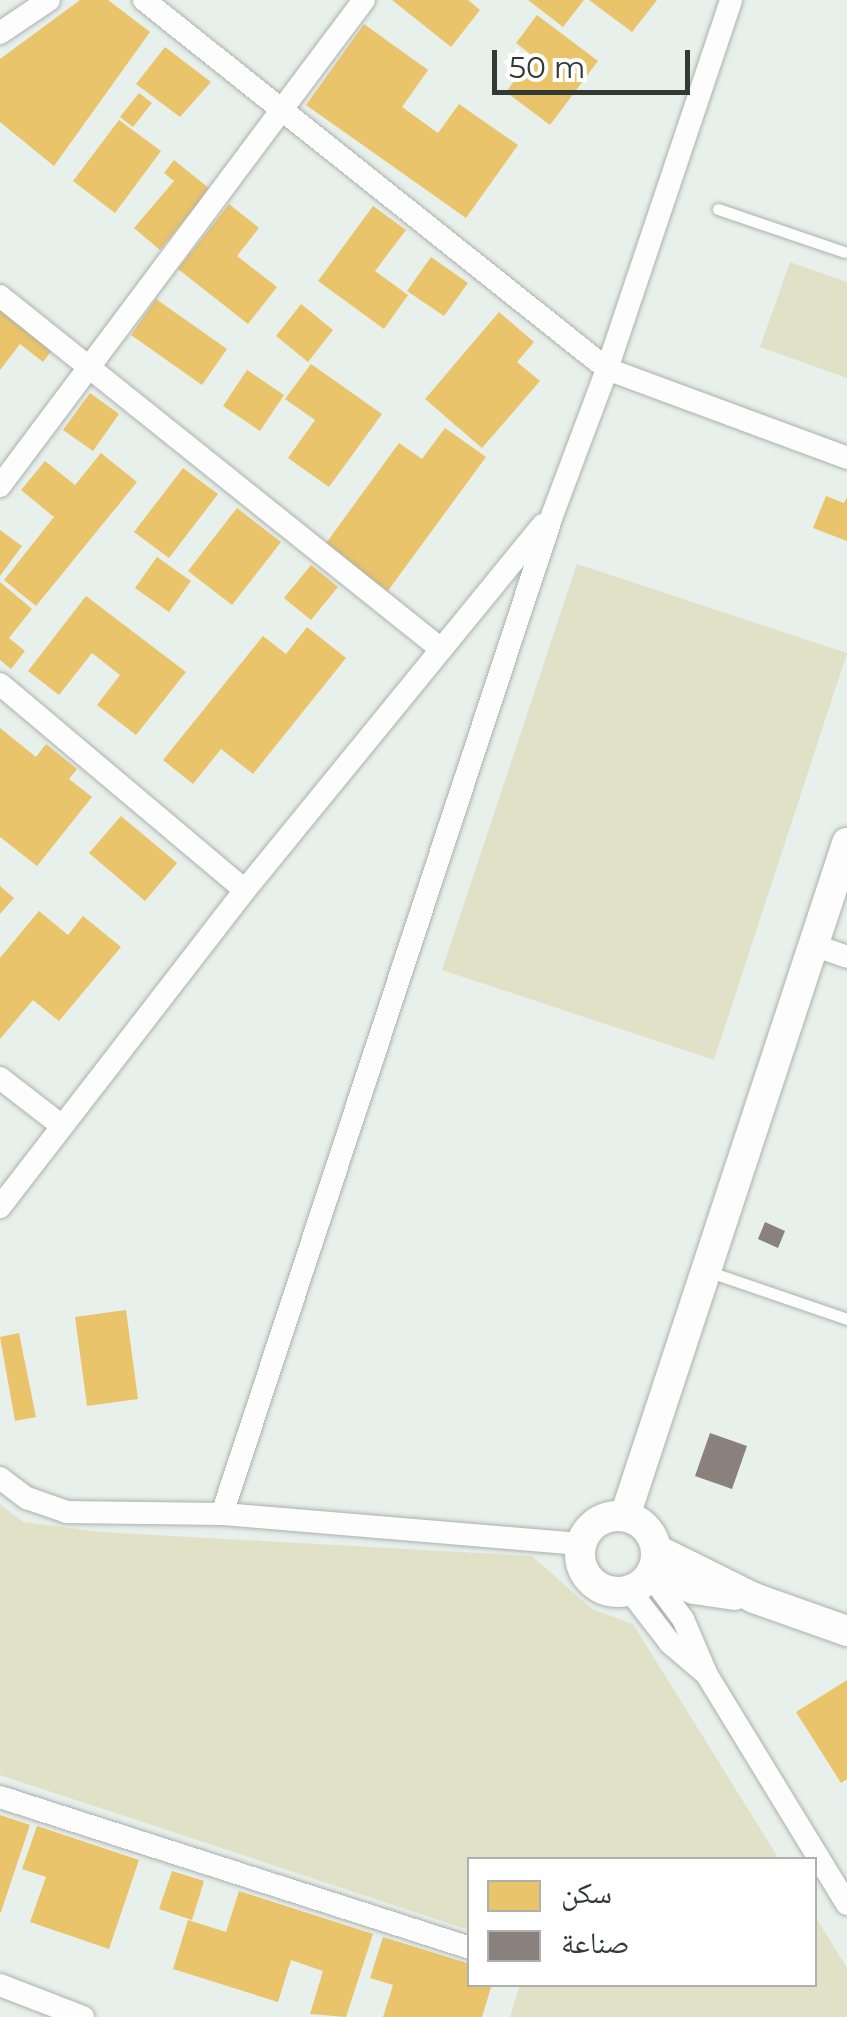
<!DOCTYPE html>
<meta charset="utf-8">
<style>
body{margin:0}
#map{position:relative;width:847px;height:2017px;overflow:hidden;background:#e8f0ec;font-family:Montserrat,"Noto Naskh Arabic",sans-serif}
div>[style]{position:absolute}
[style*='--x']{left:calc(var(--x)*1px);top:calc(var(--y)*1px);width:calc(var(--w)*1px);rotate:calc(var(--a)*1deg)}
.green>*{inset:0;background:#e0e1c6}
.homes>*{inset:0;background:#e9c46a}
.industry>*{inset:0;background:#8a817c}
.roads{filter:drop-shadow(0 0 2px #abb1ae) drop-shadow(0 0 2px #abb1ae)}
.service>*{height:11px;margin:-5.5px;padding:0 5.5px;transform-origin:5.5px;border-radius:5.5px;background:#fcfdfc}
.minor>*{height:22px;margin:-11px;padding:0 11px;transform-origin:11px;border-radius:11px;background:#fcfdfc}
.tertiary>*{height:30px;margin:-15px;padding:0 15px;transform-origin:15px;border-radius:15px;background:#fcfdfc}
.tertiary>.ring{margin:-15px;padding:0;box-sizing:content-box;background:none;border:30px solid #fcfdfc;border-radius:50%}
span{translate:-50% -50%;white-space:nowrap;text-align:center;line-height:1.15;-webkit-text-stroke:10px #fff;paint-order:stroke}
.legend{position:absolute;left:467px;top:1857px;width:350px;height:130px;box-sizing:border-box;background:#fff;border:2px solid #adb0af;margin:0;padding:12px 18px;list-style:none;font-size:30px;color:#333a36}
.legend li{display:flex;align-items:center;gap:20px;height:50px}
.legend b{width:50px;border:2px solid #adb0af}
.scale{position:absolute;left:492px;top:50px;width:198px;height:45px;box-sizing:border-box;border:5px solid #333a36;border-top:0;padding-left:12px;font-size:30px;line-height:35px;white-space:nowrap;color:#333a36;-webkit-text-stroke:8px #fff;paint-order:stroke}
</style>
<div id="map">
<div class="green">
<div style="clip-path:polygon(790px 262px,847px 282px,847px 378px,760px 347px)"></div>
<div style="clip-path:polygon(577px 564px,847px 653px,714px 1060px,442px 970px)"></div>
<div style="clip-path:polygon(0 1504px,23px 1522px,101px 1532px,532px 1556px,592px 1609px,633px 1624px,779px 1859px,470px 1860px,469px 1930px,0 1775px)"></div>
<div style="clip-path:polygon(815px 1916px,847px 1968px,847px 2017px,510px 2017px,520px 1985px,814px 1984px)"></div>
</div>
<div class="homes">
<div style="clip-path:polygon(80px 0,108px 0,150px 32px,54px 166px,0 122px,0 59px)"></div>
<div style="clip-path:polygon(392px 0,468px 0,480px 10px,451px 47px)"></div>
<div style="clip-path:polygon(528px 0,584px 0,563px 27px)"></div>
<div style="clip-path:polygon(589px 0,657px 0,632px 32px)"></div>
<div style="clip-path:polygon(537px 15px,598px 61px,550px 125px,506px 92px,533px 56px,516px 43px)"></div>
<div style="clip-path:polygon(364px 24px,428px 70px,402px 107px,438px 133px,459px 104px,518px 145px,466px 218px,306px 105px)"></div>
<div style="clip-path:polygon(165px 47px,211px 82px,180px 117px,136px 84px)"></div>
<div style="clip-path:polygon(139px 93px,152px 103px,133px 127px,120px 117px)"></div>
<div style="clip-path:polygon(119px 120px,161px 151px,115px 213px,73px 181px)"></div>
<div style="clip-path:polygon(174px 160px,210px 189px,160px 250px,134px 228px,174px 181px,164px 173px)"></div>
<div style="clip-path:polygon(229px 204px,259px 228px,237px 256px,277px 287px,248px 324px,178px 269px)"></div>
<div style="clip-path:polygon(373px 206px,406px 230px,375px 271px,408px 295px,384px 329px,318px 281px)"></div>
<div style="clip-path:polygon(431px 257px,468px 283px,444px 316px,407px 291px)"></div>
<div style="clip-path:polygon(156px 299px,227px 349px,202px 385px,131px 335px)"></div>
<div style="clip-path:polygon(301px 304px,333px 330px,308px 362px,276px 336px)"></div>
<div style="clip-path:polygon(0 308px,53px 349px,43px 362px,20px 344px,0 370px)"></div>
<div style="clip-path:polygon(499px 312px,534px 342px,517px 362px,540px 381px,482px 448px,425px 399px)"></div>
<div style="clip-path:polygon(311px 364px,382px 414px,329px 487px,288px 458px,315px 420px,285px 399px)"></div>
<div style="clip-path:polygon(247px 370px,284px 395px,260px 431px,223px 406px)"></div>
<div style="clip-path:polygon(90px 393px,119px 414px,93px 451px,63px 430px)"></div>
<div style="clip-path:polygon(445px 428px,486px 457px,387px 592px,324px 546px,399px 443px,422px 459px)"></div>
<div style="clip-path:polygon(101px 453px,137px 482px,36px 606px,4px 580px,54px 517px,21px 490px,45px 461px,75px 485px)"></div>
<div style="clip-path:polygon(183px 468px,218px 494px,169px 558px,134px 532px)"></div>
<div style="clip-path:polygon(826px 496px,844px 503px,847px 497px,847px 541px,813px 528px)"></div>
<div style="clip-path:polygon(237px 508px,281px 542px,232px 605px,188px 571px)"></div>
<div style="clip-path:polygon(0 530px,22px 546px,0 576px)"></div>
<div style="clip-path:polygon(157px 557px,191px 581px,169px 612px,135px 588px)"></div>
<div style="clip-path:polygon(311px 565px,338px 587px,311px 620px,284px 598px)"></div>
<div style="clip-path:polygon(0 582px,32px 609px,9px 638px,25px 651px,11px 669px,0 660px)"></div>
<div style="clip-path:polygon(86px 596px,186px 672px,136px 735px,97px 705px,120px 675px,92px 653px,59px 695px,28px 671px)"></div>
<div style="clip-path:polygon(307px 627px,346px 658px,253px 774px,221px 749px,193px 784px,163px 760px,263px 636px,286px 654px)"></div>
<div style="clip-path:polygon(0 728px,36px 757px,46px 744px,77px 769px,69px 779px,92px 797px,37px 866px,0 837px)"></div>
<div style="clip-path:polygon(121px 816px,177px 863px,145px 901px,89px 853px)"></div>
<div style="clip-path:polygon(0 886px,14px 898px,0 914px)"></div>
<div style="clip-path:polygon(39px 911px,68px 935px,83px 916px,121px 947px,59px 1021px,33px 1000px,0 1039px,0 958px)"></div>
<div style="clip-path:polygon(126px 1310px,138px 1399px,87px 1406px,75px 1317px)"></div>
<div style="clip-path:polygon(19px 1333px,36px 1417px,15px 1421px,0 1337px)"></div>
<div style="clip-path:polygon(847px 1680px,847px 1779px,841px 1783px,796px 1712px)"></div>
<div style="clip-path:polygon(0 1815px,30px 1825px,1px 1912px,0 1912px)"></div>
<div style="clip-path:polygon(37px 1826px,139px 1860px,109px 1949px,30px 1922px,46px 1877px,22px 1869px)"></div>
<div style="clip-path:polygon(172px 1871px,204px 1881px,192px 1920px,159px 1909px)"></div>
<div style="clip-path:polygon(239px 1891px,373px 1934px,346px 2017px,310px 2014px,323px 1971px,291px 1960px,278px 2002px,173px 1969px,188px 1920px,226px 1932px)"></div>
<div style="clip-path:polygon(383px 1937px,470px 1964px,470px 1984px,492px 1984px,482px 2017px,383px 2017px,393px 1985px,370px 1978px)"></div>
</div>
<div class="industry">
<div style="clip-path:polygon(765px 1222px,785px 1231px,778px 1248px,758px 1239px)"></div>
<div style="clip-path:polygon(710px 1433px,747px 1446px,732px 1489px,695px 1476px)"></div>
</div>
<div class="roads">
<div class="service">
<div style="--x:718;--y:209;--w:133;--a:18.8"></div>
<div style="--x:710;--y:1272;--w:145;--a:18.9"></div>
</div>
<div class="minor">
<div style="--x:144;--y:0;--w:592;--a:38.55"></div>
<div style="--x:607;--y:369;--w:256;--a:20.3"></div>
<div style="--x:0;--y:33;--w:59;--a:-34"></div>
<div style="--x:0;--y:296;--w:565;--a:38.68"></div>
<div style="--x:0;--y:486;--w:607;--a:-53.17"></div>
<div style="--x:0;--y:684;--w:320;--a:40.1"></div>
<div style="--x:245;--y:890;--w:401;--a:127.7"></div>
<div style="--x:245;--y:890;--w:471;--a:-50.8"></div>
<div style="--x:813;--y:945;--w:36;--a:19"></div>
<div style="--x:0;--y:1078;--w:78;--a:37.7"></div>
<div style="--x:0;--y:1478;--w:34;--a:37"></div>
<div style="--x:27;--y:1498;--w:42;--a:19.3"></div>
<div style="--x:67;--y:1512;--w:155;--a:0.7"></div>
<div style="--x:581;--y:1544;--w:360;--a:-175.2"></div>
<div style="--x:222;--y:1514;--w:1054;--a:-71.7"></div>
<div style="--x:553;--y:513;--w:154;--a:-69.4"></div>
<div style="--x:607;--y:369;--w:389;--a:-71.4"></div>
<div style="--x:650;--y:1575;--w:55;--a:53.1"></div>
<div style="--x:683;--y:1619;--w:61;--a:66.8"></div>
<div style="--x:707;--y:1675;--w:268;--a:58.6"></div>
<div style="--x:630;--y:1591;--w:66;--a:52.4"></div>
<div style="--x:670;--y:1643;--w:45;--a:40.5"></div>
<div style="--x:0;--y:1797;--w:494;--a:17.8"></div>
<div style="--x:0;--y:1985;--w:89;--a:21.1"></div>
</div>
<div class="tertiary">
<div class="ring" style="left:580px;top:1516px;width:46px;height:46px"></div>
<div style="--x:625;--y:1516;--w:709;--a:-71.74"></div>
<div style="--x:657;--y:1550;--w:108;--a:26.3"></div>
<div style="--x:754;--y:1598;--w:99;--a:19.5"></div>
<div style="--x:652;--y:1573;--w:45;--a:20.9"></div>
<div style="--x:694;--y:1589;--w:41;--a:8.3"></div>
</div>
</div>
<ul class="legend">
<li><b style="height:28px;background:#e9c46a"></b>سكن</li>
<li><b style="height:28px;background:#8a817c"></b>صناعة</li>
</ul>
<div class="scale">50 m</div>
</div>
